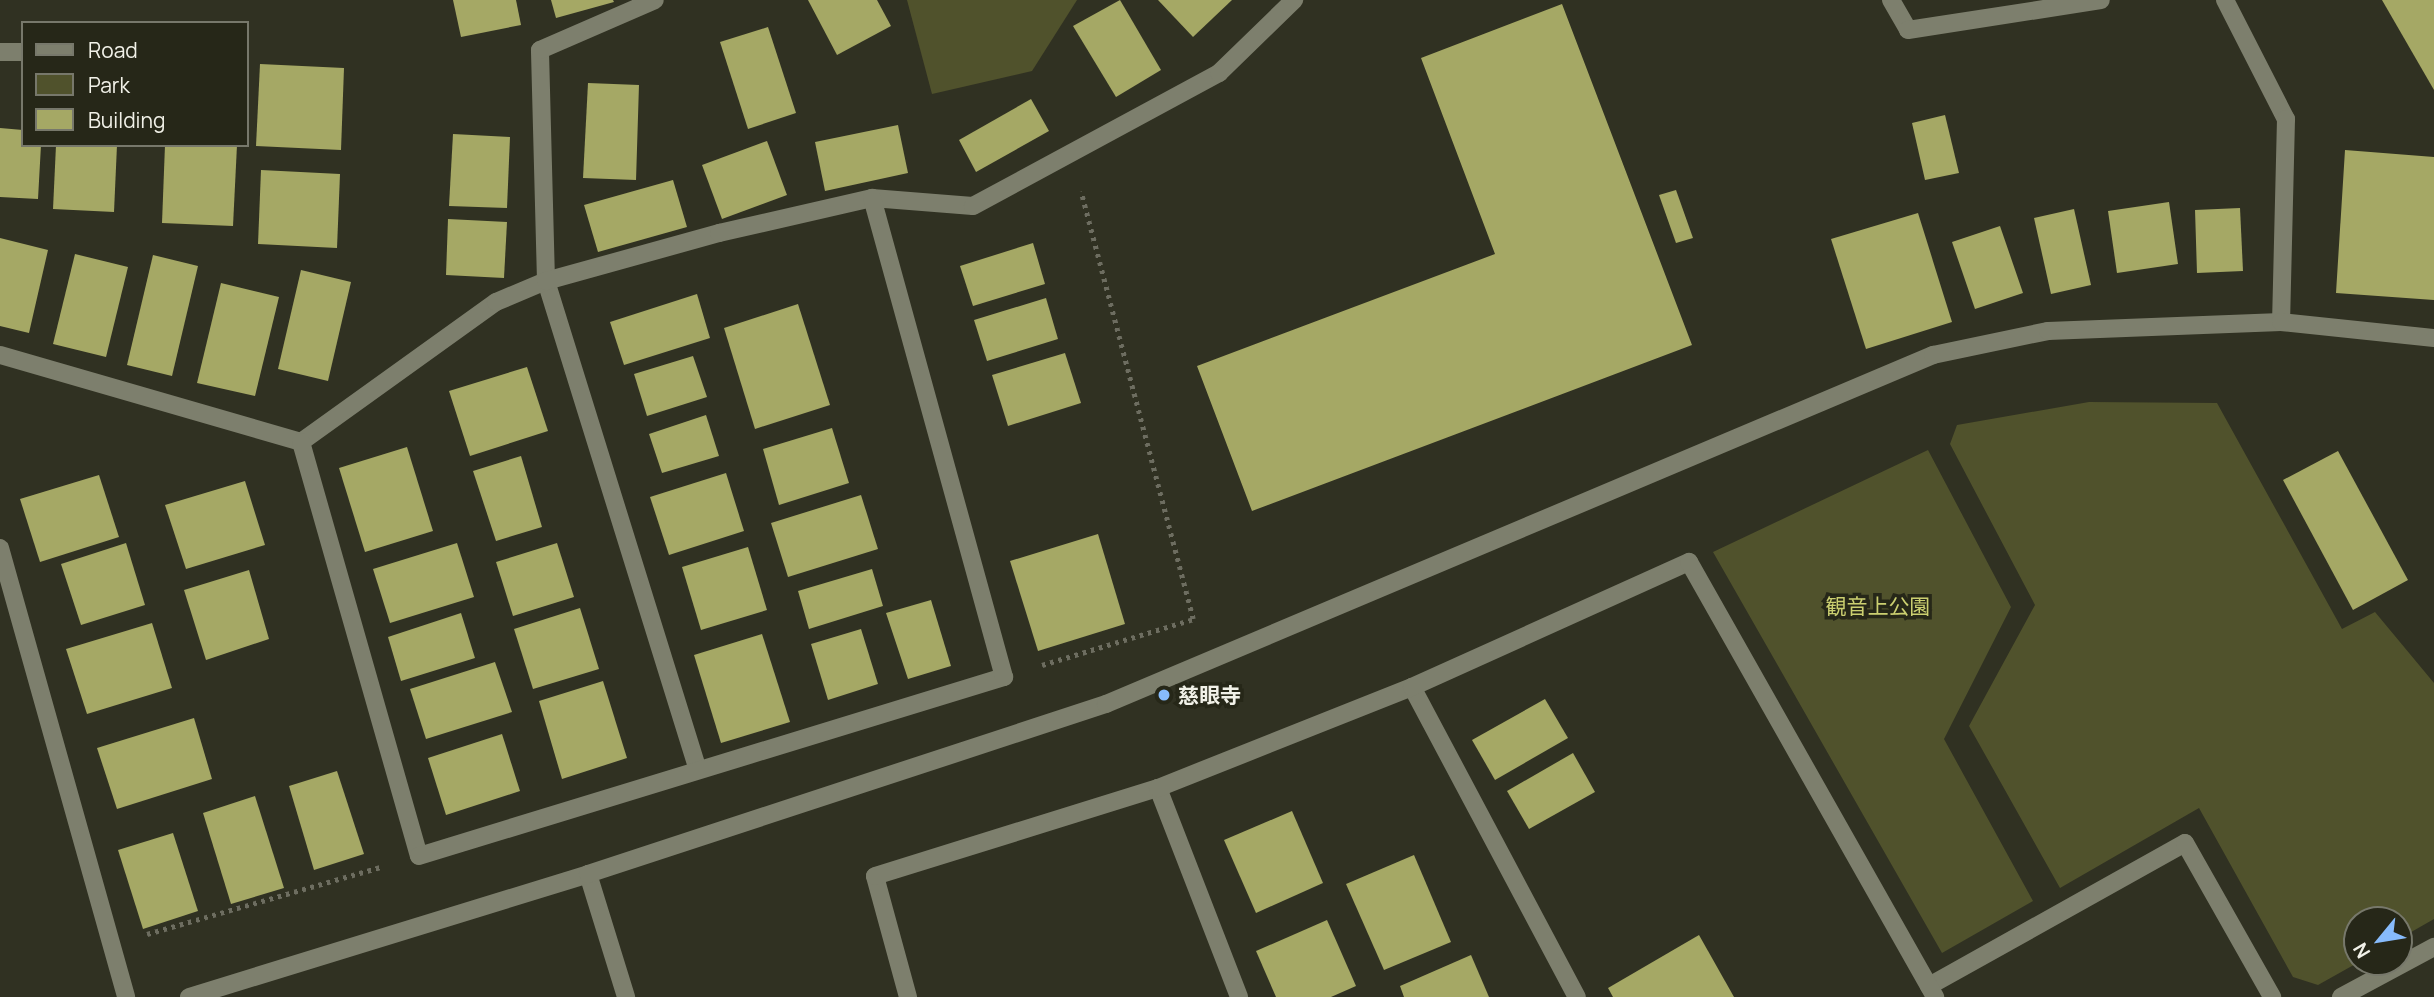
<!DOCTYPE html>
<meta charset="utf-8">
<style>
body{margin:0}
#map{position:relative;width:2434px;height:997px;overflow:hidden;background:#303122;font-family:Manrope,"Noto Sans JP",sans-serif}
div>[style]{position:absolute}
[style*='--x']{left:calc(var(--x)*1px);top:calc(var(--y)*1px);width:calc(var(--w)*1px);rotate:calc(var(--a)*1deg)}
.green>*{inset:0;background:#50522c}
.building>*{inset:0;background:#a5a865}
.path>*{height:4.5px;margin-top:-2.25px;transform-origin:0;background:repeating-linear-gradient(90deg,#6d6d60 0 3.5px,transparent 0 8.5px)}
.lane>*{height:18px;margin:-9px;padding:0 9px;transform-origin:9px;border-radius:9px;background:#7d7f6d}
.street>*{height:18px;margin:-9px;padding:0 9px;transform-origin:9px;border-radius:9px;background:#7d7f6d}
.secondary>*{height:18px;margin:-9px;padding:0 9px;transform-origin:9px;border-radius:9px;background:#7d7f6d}
.dots>*{width:19px;height:19px;translate:-50% -50%;box-sizing:border-box;border:4px solid #262718;border-radius:50%}
span{translate:-50% -50%;white-space:nowrap;text-align:center;line-height:1.15;-webkit-text-stroke:7px #262718;paint-order:stroke}
.park-label{font-size:21px;color:#cbcf70}
.poi-label{font-size:21px;color:#f1f1e8;font-weight:700}
.left{translate:0 -50%;text-align:left}
.legend{position:absolute;left:21px;top:21px;width:228px;height:126px;box-sizing:border-box;background:#262718;border:2px solid #77786b;margin:0;padding:9px 12px;list-style:none;font-size:21px;color:#f1f1e8}
.legend li{display:flex;align-items:center;gap:14px;height:35px}
.legend b{width:35px;border:2px solid #77786b}
.north{position:absolute;left:2343px;top:906px;width:70px;height:70px;box-sizing:border-box;background:#262718;border:2px solid #77786b;border-radius:50%;rotate:240deg;font-size:19px;font-weight:700;line-height:28px;text-align:center;color:#f1f1e8}
.north::after{content:'';display:block;margin:auto;width:24px;height:32px;background:#87bbfb;clip-path:polygon(50% 0,100% 100%,50% 72%,0 100%)}
</style>
<div id="map">
<div class="green">
<div style="clip-path:polygon(907px 0,1077px 0,1032px 71px,932px 94px)"></div>
<div style="clip-path:polygon(2089px 402px,2217px 403px,2342px 629px,2375px 612px,2434px 683px,2434px 919px,2399px 939px,2399px 920px,2357px 920px,2359px 962px,2318px 985px,2293px 977px,2199px 808px,2060px 888px,1969px 726px,2035px 605px,1950px 444px,1957px 425px)"></div>
<div style="clip-path:polygon(1928px 450px,2011px 607px,1944px 739px,2033px 901px,1942px 953px,1713px 552px)"></div>
</div>
<div class="building">
<div style="clip-path:polygon(453px 0,516px 0,521px 25px,461px 37px)"></div>
<div style="clip-path:polygon(551px 0,613px 0,614px 2px,556px 18px)"></div>
<div style="clip-path:polygon(808px 0,877px 0,891px 26px,837px 55px)"></div>
<div style="clip-path:polygon(1120px 0,1161px 70px,1116px 97px,1073px 26px)"></div>
<div style="clip-path:polygon(1158px 0,1232px 0,1193px 37px)"></div>
<div style="clip-path:polygon(2382px 0,2434px 0,2434px 90px)"></div>
<div style="clip-path:polygon(1562px 4px,1692px 345px,1252px 511px,1197px 366px,1495px 254px,1421px 58px)"></div>
<div style="clip-path:polygon(768px 27px,796px 113px,748px 129px,720px 42px)"></div>
<div style="clip-path:polygon(260px 64px,344px 68px,341px 150px,256px 146px)"></div>
<div style="clip-path:polygon(588px 83px,639px 85px,636px 180px,583px 178px)"></div>
<div style="clip-path:polygon(1031px 99px,1049px 131px,976px 172px,959px 140px)"></div>
<div style="clip-path:polygon(1945px 115px,1959px 173px,1925px 180px,1912px 123px)"></div>
<div style="clip-path:polygon(898px 125px,908px 173px,825px 191px,815px 142px)"></div>
<div style="clip-path:polygon(0 128px,23px 130px,23px 145px,41px 145px,38px 199px,0 197px)"></div>
<div style="clip-path:polygon(453px 134px,510px 137px,507px 208px,449px 206px)"></div>
<div style="clip-path:polygon(767px 141px,787px 195px,722px 219px,702px 165px)"></div>
<div style="clip-path:polygon(56px 145px,117px 145px,114px 212px,53px 209px)"></div>
<div style="clip-path:polygon(165px 145px,237px 145px,233px 226px,162px 223px)"></div>
<div style="clip-path:polygon(2345px 150px,2434px 157px,2434px 300px,2336px 293px)"></div>
<div style="clip-path:polygon(261px 170px,340px 174px,337px 248px,258px 244px)"></div>
<div style="clip-path:polygon(673px 180px,687px 227px,598px 252px,584px 205px)"></div>
<div style="clip-path:polygon(1676px 190px,1693px 238px,1676px 243px,1659px 195px)"></div>
<div style="clip-path:polygon(2169px 202px,2178px 264px,2117px 273px,2108px 211px)"></div>
<div style="clip-path:polygon(2240px 208px,2243px 271px,2197px 273px,2195px 210px)"></div>
<div style="clip-path:polygon(2074px 209px,2091px 285px,2051px 294px,2034px 218px)"></div>
<div style="clip-path:polygon(1918px 213px,1952px 322px,1866px 349px,1831px 239px)"></div>
<div style="clip-path:polygon(448px 219px,507px 222px,504px 278px,446px 275px)"></div>
<div style="clip-path:polygon(2000px 226px,2023px 293px,1975px 309px,1952px 242px)"></div>
<div style="clip-path:polygon(0 238px,48px 250px,29px 333px,0 326px)"></div>
<div style="clip-path:polygon(1033px 243px,1045px 284px,973px 306px,960px 266px)"></div>
<div style="clip-path:polygon(75px 254px,128px 267px,106px 357px,53px 344px)"></div>
<div style="clip-path:polygon(153px 255px,198px 266px,172px 376px,127px 365px)"></div>
<div style="clip-path:polygon(301px 270px,351px 282px,328px 381px,278px 369px)"></div>
<div style="clip-path:polygon(221px 283px,279px 297px,255px 396px,197px 383px)"></div>
<div style="clip-path:polygon(697px 294px,710px 338px,624px 365px,610px 322px)"></div>
<div style="clip-path:polygon(1046px 298px,1058px 339px,987px 361px,974px 320px)"></div>
<div style="clip-path:polygon(798px 304px,830px 405px,755px 429px,724px 328px)"></div>
<div style="clip-path:polygon(1065px 353px,1081px 403px,1008px 426px,992px 375px)"></div>
<div style="clip-path:polygon(693px 356px,707px 397px,647px 416px,634px 374px)"></div>
<div style="clip-path:polygon(527px 367px,548px 431px,470px 456px,449px 391px)"></div>
<div style="clip-path:polygon(706px 415px,719px 456px,662px 473px,649px 434px)"></div>
<div style="clip-path:polygon(832px 428px,849px 483px,779px 505px,763px 449px)"></div>
<div style="clip-path:polygon(407px 447px,433px 531px,365px 552px,339px 468px)"></div>
<div style="clip-path:polygon(2338px 451px,2408px 580px,2353px 610px,2283px 480px)"></div>
<div style="clip-path:polygon(521px 456px,542px 527px,496px 541px,473px 471px)"></div>
<div style="clip-path:polygon(726px 473px,744px 531px,669px 555px,650px 497px)"></div>
<div style="clip-path:polygon(99px 475px,119px 537px,40px 562px,20px 499px)"></div>
<div style="clip-path:polygon(245px 481px,265px 545px,186px 569px,165px 505px)"></div>
<div style="clip-path:polygon(861px 495px,878px 549px,788px 577px,771px 523px)"></div>
<div style="clip-path:polygon(1098px 534px,1125px 624px,1038px 651px,1010px 561px)"></div>
<div style="clip-path:polygon(126px 543px,145px 605px,81px 625px,61px 564px)"></div>
<div style="clip-path:polygon(457px 543px,474px 597px,390px 623px,373px 569px)"></div>
<div style="clip-path:polygon(557px 543px,574px 597px,513px 616px,496px 562px)"></div>
<div style="clip-path:polygon(748px 547px,767px 610px,701px 630px,682px 567px)"></div>
<div style="clip-path:polygon(872px 569px,883px 606px,809px 629px,798px 591px)"></div>
<div style="clip-path:polygon(249px 570px,269px 639px,206px 660px,184px 590px)"></div>
<div style="clip-path:polygon(931px 600px,951px 666px,908px 679px,886px 613px)"></div>
<div style="clip-path:polygon(580px 608px,599px 669px,533px 689px,514px 629px)"></div>
<div style="clip-path:polygon(461px 613px,475px 658px,401px 681px,388px 637px)"></div>
<div style="clip-path:polygon(152px 623px,172px 688px,87px 714px,66px 649px)"></div>
<div style="clip-path:polygon(861px 629px,878px 684px,828px 700px,811px 644px)"></div>
<div style="clip-path:polygon(762px 634px,790px 722px,721px 743px,694px 655px)"></div>
<div style="clip-path:polygon(495px 662px,512px 712px,426px 739px,410px 689px)"></div>
<div style="clip-path:polygon(603px 681px,627px 758px,562px 779px,539px 701px)"></div>
<div style="clip-path:polygon(1545px 699px,1568px 738px,1495px 780px,1472px 740px)"></div>
<div style="clip-path:polygon(194px 718px,212px 779px,117px 809px,97px 748px)"></div>
<div style="clip-path:polygon(502px 734px,520px 791px,446px 815px,428px 758px)"></div>
<div style="clip-path:polygon(1573px 753px,1595px 792px,1529px 829px,1507px 791px)"></div>
<div style="clip-path:polygon(337px 771px,364px 854px,314px 870px,289px 786px)"></div>
<div style="clip-path:polygon(255px 796px,284px 888px,231px 904px,203px 813px)"></div>
<div style="clip-path:polygon(1292px 811px,1323px 883px,1256px 913px,1224px 840px)"></div>
<div style="clip-path:polygon(173px 833px,198px 911px,143px 929px,118px 850px)"></div>
<div style="clip-path:polygon(1414px 855px,1451px 942px,1384px 970px,1346px 884px)"></div>
<div style="clip-path:polygon(1327px 920px,1356px 986px,1331px 997px,1276px 997px,1256px 951px)"></div>
<div style="clip-path:polygon(1699px 935px,1734px 997px,1613px 997px,1608px 988px)"></div>
<div style="clip-path:polygon(1471px 955px,1489px 997px,1404px 997px,1400px 986px)"></div>
</div>
<div class="path">
<div style="--x:1042;--y:665;--w:158;--a:-16.9"></div>
<div style="--x:1193;--y:619;--w:442;--a:-104.7"></div>
<div style="--x:147;--y:934;--w:243;--a:-16"></div>
</div>
<div class="lane">
<div style="--x:0;--y:52;--w:23;--a:0"></div>
<div style="--x:546;--y:281;--w:231;--a:-91.5"></div>
<div style="--x:540;--y:50;--w:125;--a:-23.5"></div>
</div>
<div class="street">
<div style="--x:1891;--y:0;--w:34;--a:60"></div>
<div style="--x:1908;--y:30;--w:195;--a:-8.8"></div>
<div style="--x:2225;--y:0;--w:134;--a:62.9"></div>
<div style="--x:2286;--y:119;--w:203;--a:91.4"></div>
<div style="--x:546;--y:281;--w:509;--a:72.74"></div>
<div style="--x:0;--y:355;--w:313;--a:16.1"></div>
<div style="--x:301;--y:442;--w:240;--a:-35.7"></div>
<div style="--x:496;--y:302;--w:54;--a:-22.8"></div>
<div style="--x:546;--y:281;--w:180;--a:-15.5"></div>
<div style="--x:719;--y:233;--w:157;--a:-12.9"></div>
<div style="--x:872;--y:198;--w:101;--a:4.5"></div>
<div style="--x:973;--y:206;--w:280;--a:-28.4"></div>
<div style="--x:1219;--y:73;--w:105;--a:-44.2"></div>
<div style="--x:301;--y:442;--w:430;--a:74.1"></div>
<div style="--x:419;--y:856;--w:612;--a:-17.01"></div>
<div style="--x:1004;--y:677;--w:497;--a:-105.4"></div>
<div style="--x:0;--y:548;--w:466;--a:74.3"></div>
<div style="--x:1412;--y:687;--w:351;--a:62"></div>
<div style="--x:1158;--y:788;--w:224;--a:68.8"></div>
<div style="--x:588;--y:874;--w:129;--a:72.8"></div>
<div style="--x:1929;--y:986;--w:293;--a:-29.2"></div>
<div style="--x:2185;--y:843;--w:177;--a:60.5"></div>
<div style="--x:908;--y:997;--w:125;--a:-105.3"></div>
<div style="--x:875;--y:876;--w:296;--a:-17.3"></div>
<div style="--x:1158;--y:788;--w:273;--a:-21.7"></div>
<div style="--x:1412;--y:687;--w:304;--a:-24.3"></div>
<div style="--x:1689;--y:562;--w:500;--a:60.5"></div>
<div style="--x:2341;--y:997;--w:106;--a:-28.3"></div>
</div>
<div class="secondary">
<div style="--x:189;--y:997;--w:418;--a:-17.1"></div>
<div style="--x:588;--y:874;--w:545;--a:-18.17"></div>
<div style="--x:1106;--y:704;--w:898;--a:-22.88"></div>
<div style="--x:1933;--y:355;--w:117;--a:-11.8"></div>
<div style="--x:2048;--y:331;--w:233;--a:-2.2"></div>
<div style="--x:2281;--y:322;--w:154;--a:6"></div>
</div>
<div class="dots">
<div style="left:1164px;top:695px;background:#87bbfb"></div>
</div>
<div class="park-label">
<span style="left:1878px;top:606px">観音上公園</span>
</div>
<div class="poi-label">
<span class="left" style="left:1178px;top:695px">慈眼寺</span>
</div>
<ul class="legend">
<li><b style="height:9px;background:#7d7f6d"></b>Road</li>
<li><b style="height:19px;background:#50522c"></b>Park</li>
<li><b style="height:19px;background:#a5a865"></b>Building</li>
</ul>
<div class="north">N</div>
</div>
